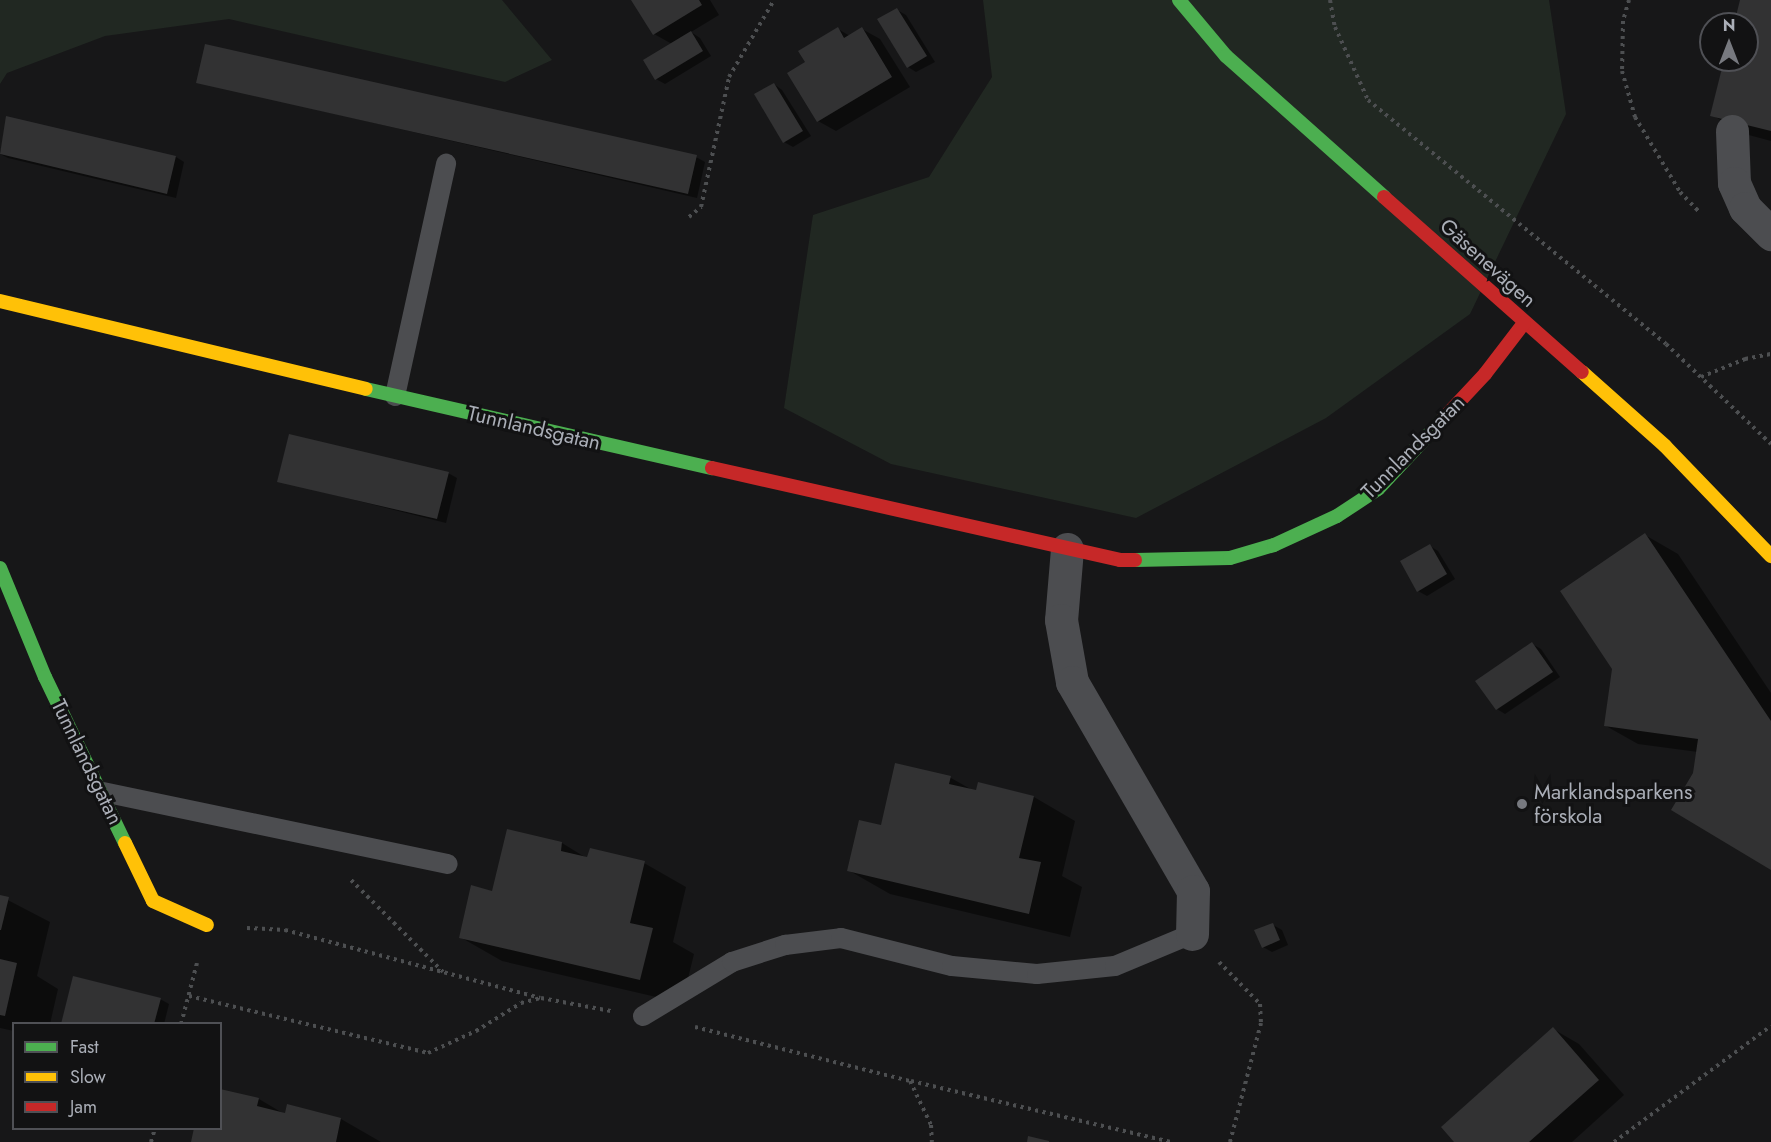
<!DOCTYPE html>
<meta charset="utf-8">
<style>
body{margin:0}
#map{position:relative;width:1771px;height:1142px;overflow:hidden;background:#171718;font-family:Jost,sans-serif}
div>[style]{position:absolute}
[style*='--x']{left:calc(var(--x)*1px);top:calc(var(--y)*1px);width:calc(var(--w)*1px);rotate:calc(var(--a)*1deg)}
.green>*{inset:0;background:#212822}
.shadow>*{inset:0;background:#0007}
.building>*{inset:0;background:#323233}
.path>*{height:4px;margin-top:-2px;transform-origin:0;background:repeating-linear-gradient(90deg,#4d4f51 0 3px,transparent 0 7.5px)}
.lane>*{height:20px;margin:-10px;padding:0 10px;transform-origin:10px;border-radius:10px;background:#4c4d50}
.street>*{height:33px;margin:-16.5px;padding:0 16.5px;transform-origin:16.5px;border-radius:16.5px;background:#4c4d50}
.fast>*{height:14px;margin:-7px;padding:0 7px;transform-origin:7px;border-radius:7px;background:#4caf50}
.slow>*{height:14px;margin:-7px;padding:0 7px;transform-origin:7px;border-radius:7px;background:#ffc107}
.jam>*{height:14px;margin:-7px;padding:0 7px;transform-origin:7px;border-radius:7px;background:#c62828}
.dots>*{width:16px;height:16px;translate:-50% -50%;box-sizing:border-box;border:3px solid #121213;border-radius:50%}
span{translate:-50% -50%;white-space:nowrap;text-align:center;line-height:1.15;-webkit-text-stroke:6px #121213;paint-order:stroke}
.street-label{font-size:21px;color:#aaaeb7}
.poi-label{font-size:21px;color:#aaaeb7}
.left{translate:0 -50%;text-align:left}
.legend{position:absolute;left:12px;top:1022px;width:210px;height:108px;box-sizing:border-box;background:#121213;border:2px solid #4f5055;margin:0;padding:8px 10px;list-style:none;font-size:18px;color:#aaaeb7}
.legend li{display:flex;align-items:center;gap:12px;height:30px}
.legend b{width:30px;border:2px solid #4f5055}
.north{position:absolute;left:1699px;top:12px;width:60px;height:60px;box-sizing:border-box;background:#121213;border:2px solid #4f5055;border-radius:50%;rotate:0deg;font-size:16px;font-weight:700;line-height:24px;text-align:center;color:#aaaeb7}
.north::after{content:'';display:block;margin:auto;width:21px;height:27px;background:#77797f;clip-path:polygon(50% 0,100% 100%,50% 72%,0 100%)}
</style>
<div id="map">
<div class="green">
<div style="clip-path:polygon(0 0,502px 0,552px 60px,505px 82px,229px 19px,105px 36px,7px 73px,0 84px)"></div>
<div style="clip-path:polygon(983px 0,1549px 0,1566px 114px,1470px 314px,1326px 418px,1136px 518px,891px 464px,784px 408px,813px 215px,929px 177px,992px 77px)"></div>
</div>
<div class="shadow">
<div style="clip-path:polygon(633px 0,710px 0,719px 15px,691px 32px,700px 38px,711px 56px,665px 84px,656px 79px,645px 61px,672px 44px,654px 34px)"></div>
<div style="clip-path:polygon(1741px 0,1771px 0,1771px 141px,1745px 134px,1712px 115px,1726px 60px,1747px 60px,1747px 24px,1735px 24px)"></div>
<div style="clip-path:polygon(897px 10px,906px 15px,935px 62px,916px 72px,908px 67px)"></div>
<div style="clip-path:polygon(838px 29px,850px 36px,862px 29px,880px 39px,910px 87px,836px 131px,818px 121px,807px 62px)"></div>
<div style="clip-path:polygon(198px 82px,696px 157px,705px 162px,697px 198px)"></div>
<div style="clip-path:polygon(774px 84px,782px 90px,811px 136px,793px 147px,784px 142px)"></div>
<div style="clip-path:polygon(7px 118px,176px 157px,184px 162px,176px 198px,8px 158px,0 154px)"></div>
<div style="clip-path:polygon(448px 473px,457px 478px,446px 523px,279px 481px)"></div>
<div style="clip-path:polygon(1645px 535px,1678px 554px,1771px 693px,1771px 868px,1695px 774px,1698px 752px,1638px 744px,1606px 726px)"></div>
<div style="clip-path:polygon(1430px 546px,1438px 551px,1455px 579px,1427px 596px,1418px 591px)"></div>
<div style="clip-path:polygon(1532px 644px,1541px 649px,1560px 677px,1505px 714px,1497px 709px)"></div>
<div style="clip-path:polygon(897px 765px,951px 778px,974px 791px,1034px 797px,1075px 821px,1062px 876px,1082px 887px,1070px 937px,890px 894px,848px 870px,882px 827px)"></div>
<div style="clip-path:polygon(562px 843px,588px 859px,644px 863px,686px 887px,673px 942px,694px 954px,682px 1003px,502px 961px,460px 937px,494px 893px)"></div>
<div style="clip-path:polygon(0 896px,50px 922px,37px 976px,58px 989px,50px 1024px,14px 1024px,14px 1031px,0 1028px)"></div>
<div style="clip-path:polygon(1273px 925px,1282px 930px,1288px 945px,1272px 952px,1263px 947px)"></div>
<div style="clip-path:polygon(160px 999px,169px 1004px,164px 1024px,62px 1024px)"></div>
<div style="clip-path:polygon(1553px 1029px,1579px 1044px,1624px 1095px,1572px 1142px,1456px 1142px)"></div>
<div style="clip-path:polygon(259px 1099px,286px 1115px,288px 1106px,341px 1119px,381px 1142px,192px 1142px,220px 1128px)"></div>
</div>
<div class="building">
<div style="clip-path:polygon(631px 0,699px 0,702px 5px,653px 35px)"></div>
<div style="clip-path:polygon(1740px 0,1771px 0,1771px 131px,1710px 116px,1724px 60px,1747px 60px,1747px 24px,1734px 24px)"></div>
<div style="clip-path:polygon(897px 8px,927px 56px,907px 68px,877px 19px)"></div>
<div style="clip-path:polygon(838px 27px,844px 38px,862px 27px,892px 77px,817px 122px,787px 73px,805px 62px,798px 51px)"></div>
<div style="clip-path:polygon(691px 31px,703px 51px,655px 80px,643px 60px)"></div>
<div style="clip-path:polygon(205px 44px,697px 155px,688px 194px,196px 83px)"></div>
<div style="clip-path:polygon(774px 83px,803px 131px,783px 143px,754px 94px)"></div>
<div style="clip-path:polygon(6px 116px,176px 156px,167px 194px,0 154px)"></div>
<div style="clip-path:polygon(289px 434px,449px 472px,437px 519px,277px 482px)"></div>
<div style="clip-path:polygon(1645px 533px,1771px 721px,1771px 870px,1671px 810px,1693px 773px,1698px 739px,1604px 726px,1612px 669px,1560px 591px)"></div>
<div style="clip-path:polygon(1430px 544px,1447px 574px,1417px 592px,1400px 561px)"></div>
<div style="clip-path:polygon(1532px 642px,1553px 672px,1496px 710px,1475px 681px)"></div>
<div style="clip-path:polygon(895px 763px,951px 776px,949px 784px,976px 790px,978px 782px,1034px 796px,1019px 858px,1041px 862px,1029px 914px,847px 871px,859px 820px,881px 825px)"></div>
<div style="clip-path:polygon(507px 829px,562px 842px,561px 851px,587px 857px,590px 848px,645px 861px,630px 923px,653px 928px,640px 980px,459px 938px,471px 885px,492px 891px)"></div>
<div style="clip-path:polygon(0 895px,9px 897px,1px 930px,0 930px)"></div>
<div style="clip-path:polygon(1273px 923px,1280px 940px,1262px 948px,1254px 930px)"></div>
<div style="clip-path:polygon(0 959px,17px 963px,5px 1016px,0 1015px)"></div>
<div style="clip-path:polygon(73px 976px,161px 998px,154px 1024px,61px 1024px)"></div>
<div style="clip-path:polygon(1553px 1027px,1599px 1080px,1529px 1142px,1454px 1142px,1441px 1127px)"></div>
<div style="clip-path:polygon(220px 1089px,259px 1098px,257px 1106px,285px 1113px,287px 1104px,341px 1118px,336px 1142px,191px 1142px,194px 1128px,220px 1128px)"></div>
<div style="clip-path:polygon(1028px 1136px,1049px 1141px,1049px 1142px,1027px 1142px)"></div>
</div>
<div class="path">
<div style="--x:1330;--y:0;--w:27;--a:80"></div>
<div style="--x:1335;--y:27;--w:80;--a:65.7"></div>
<div style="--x:1368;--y:100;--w:385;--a:39.3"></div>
<div style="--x:1666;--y:344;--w:145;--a:43.6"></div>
<div style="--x:1629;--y:0;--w:22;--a:106"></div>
<div style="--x:1623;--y:21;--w:50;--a:91.1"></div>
<div style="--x:1622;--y:71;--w:48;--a:74.2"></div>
<div style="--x:1635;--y:117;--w:87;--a:59"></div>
<div style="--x:1680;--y:192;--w:29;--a:46"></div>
<div style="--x:689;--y:217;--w:16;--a:-40"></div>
<div style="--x:701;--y:207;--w:133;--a:-77.8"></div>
<div style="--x:729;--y:77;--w:89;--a:-59.7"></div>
<div style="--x:1701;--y:377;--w:48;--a:-22.2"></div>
<div style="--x:1745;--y:359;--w:26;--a:-11"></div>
<div style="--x:351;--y:880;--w:130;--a:45"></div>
<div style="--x:247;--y:928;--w:38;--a:3"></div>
<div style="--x:285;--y:930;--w:264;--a:14.9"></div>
<div style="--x:1219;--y:962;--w:59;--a:45.7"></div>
<div style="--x:1260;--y:1004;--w:19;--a:87"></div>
<div style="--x:1261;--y:1023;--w:123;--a:104.6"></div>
<div style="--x:189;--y:996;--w:246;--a:13.4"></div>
<div style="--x:428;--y:1053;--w:53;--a:-24.6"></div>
<div style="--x:476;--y:1031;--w:53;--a:-31.9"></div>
<div style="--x:521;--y:1003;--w:21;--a:-14"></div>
<div style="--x:541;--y:998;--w:71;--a:10.5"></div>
<div style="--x:181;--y:1024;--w:63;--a:-75.3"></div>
<div style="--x:695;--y:1027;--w:222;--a:14.1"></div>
<div style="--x:910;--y:1081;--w:49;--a:64.5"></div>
<div style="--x:931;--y:1125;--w:17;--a:87"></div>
<div style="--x:911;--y:1081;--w:268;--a:13.2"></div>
<div style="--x:151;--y:1142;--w:15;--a:-74"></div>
<div style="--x:1614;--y:1142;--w:195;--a:-36.5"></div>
</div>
<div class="lane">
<div style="--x:395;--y:396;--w:238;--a:-77.6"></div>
<div style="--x:103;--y:792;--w:352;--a:11.8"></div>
<div style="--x:643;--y:1016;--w:104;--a:-31.2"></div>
<div style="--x:732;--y:962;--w:56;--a:-17.8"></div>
<div style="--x:785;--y:945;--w:56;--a:-7.1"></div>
<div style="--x:841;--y:938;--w:114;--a:14.2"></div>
<div style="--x:952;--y:966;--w:85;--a:5.4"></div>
<div style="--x:1037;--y:974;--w:78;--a:-5.9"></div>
<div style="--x:1115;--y:966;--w:83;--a:-22.6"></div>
</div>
<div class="street">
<div style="--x:1732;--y:131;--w:52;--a:87.8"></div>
<div style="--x:1734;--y:183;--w:27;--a:66"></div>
<div style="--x:1745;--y:208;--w:37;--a:45"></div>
<div style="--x:1067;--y:549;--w:71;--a:94.8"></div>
<div style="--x:1061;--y:620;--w:63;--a:79.9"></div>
<div style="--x:1072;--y:682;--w:241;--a:59.9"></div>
<div style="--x:1193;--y:891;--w:43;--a:91.3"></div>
</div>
<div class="fast">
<div style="--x:1179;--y:0;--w:73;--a:50"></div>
<div style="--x:1226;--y:56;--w:212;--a:41.7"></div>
<div style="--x:366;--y:389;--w:355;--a:12.9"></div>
<div style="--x:1135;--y:560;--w:95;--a:-1.2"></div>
<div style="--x:1230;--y:558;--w:46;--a:-16.5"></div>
<div style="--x:1274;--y:545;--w:69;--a:-24.7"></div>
<div style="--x:1337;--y:516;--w:49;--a:-33.4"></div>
<div style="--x:1378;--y:489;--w:96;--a:-47.1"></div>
<div style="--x:0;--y:568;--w:118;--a:67.6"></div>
<div style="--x:45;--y:677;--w:184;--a:64.3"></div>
</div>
<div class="slow">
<div style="--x:0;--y:301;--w:376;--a:13.5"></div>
<div style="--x:1582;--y:372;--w:111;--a:41.7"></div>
<div style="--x:1665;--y:446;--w:153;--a:46.1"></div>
<div style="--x:125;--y:843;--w:64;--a:64.2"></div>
<div style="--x:153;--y:901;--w:59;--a:24"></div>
</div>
<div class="jam">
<div style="--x:1384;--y:197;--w:264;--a:41.5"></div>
<div style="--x:1443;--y:419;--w:62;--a:-47"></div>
<div style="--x:1485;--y:374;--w:64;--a:-52.6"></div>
<div style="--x:712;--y:468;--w:418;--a:12.7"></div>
<div style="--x:1120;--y:560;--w:15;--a:0"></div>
</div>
<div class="dots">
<div style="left:1522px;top:804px;background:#77797f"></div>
</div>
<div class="street-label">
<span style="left:1488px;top:263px;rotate:42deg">Gäsenevägen</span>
<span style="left:534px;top:428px;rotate:13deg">Tunnlandsgatan</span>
<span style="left:1413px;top:447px;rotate:-45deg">Tunnlandsgatan</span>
<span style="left:87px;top:762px;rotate:64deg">Tunnlandsgatan</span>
</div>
<div class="poi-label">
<span class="left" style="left:1534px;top:804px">Marklandsparkens<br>förskola</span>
</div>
<ul class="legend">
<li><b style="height:8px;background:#4caf50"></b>Fast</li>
<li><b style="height:8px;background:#ffc107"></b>Slow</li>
<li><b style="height:8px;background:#c62828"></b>Jam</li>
</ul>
<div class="north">N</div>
</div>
